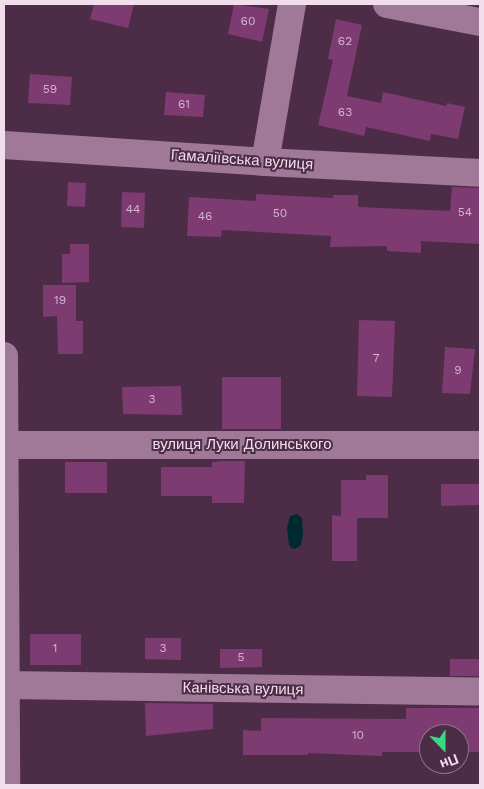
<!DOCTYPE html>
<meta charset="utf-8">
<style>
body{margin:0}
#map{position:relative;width:484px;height:789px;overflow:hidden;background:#4d2c47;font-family:"Work Sans",sans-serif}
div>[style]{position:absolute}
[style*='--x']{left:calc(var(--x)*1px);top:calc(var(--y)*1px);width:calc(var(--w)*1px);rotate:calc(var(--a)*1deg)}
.water>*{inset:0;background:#002a32}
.building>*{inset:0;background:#7d3b72}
.minor>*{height:28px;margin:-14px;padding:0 14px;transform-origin:14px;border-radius:14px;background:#9f7997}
span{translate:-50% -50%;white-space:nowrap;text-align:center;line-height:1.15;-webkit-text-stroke:4px #4d2c47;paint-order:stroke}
.number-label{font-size:12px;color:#d5b4ce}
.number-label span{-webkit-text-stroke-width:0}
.street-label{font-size:15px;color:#f2dded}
.frame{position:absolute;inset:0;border:5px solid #f2dded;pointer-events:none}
.north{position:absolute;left:419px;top:724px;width:50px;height:50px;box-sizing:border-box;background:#4d2c47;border:1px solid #8f7389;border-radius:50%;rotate:158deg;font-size:14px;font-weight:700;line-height:20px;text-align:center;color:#f2dded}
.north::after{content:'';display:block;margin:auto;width:18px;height:22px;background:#37d880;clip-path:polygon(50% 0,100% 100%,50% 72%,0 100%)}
</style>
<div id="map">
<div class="water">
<div style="clip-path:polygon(297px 514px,302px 518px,303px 535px,301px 545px,295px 549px,291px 548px,289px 545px,287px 528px,290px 516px)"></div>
</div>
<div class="building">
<div style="clip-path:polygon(94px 4px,134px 4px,128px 28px,90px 19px)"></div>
<div style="clip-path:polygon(234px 4px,269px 9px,262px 42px,228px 34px)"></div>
<div style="clip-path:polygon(336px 19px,362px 25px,347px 96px,381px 103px,383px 92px,446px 106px,447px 103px,465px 107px,458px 139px,431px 134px,430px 141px,366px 127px,364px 136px,318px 125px,333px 60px,328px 59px)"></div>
<div style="clip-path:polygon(30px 74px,72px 77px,70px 105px,28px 103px)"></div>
<div style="clip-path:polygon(166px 92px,205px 95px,203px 117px,164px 115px)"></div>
<div style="clip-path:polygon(68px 182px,86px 183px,85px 207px,67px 206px)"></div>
<div style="clip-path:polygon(452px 187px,480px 188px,480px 244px,421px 241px,421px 253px,387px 251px,387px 246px,330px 247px,331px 236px,222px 230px,221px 237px,187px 236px,189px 197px,256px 201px,256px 194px,333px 198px,333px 195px,358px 195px,358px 207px,450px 211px)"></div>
<div style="clip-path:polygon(122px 192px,145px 193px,144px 228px,121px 227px)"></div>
<div style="clip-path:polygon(70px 244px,89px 244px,89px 282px,62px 283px,62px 254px,70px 254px)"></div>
<div style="clip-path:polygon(43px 285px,76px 285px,76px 321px,83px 321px,83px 354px,58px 354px,57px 316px,43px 317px)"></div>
<div style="clip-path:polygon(359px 320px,395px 321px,392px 397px,357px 396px)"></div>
<div style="clip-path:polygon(445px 347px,475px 349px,470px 394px,442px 393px)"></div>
<div style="clip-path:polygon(222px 377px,281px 377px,281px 429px,222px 429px)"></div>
<div style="clip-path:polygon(181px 386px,182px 415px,123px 414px,122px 387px)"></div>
<div style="clip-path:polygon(222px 461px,245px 461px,244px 503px,212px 503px,212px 496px,161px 496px,161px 467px,212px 467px,212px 462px)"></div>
<div style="clip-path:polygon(65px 462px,107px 462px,107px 493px,65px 493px)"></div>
<div style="clip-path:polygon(366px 475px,388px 475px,388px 518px,357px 518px,357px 561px,332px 561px,332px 515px,341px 516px,341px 480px,366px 480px)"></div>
<div style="clip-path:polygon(441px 484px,480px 484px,480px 505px,441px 506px)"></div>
<div style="clip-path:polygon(30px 634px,81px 634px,81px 665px,30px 665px)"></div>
<div style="clip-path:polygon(145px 638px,181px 638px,181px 660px,145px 659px)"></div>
<div style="clip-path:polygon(220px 649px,262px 649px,262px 667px,220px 668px)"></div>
<div style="clip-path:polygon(450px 659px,480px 659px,480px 676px,450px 676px)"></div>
<div style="clip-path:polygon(145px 703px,213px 704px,213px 729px,146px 736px)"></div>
<div style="clip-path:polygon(406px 708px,480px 708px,480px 752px,459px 752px,459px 734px,429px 734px,429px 752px,382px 752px,382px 756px,308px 753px,308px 755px,243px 755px,243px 730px,261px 731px,261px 718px,406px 719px)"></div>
</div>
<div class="minor">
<div style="--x:387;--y:4;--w:95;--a:11"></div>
<div style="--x:4;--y:145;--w:262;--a:3.7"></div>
<div style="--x:265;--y:162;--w:215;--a:2.9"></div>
<div style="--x:265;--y:162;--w:160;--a:-80.3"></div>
<div style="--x:4;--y:356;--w:429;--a:89.7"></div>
<div style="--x:4;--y:445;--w:476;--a:0"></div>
<div style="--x:6;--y:685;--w:474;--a:0.8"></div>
</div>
<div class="number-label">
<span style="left:248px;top:22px">60</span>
<span style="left:345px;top:42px">62</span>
<span style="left:50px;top:90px">59</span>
<span style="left:184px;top:105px">61</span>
<span style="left:345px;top:113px">63</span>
<span style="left:133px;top:210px">44</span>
<span style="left:465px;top:213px">54</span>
<span style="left:280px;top:214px">50</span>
<span style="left:205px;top:217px">46</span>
<span style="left:60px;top:301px">19</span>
<span style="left:376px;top:359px">7</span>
<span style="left:458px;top:371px">9</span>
<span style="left:152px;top:400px">3</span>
<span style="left:55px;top:649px">1</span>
<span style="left:163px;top:649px">3</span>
<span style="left:241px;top:658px">5</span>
<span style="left:358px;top:736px">10</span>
</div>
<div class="street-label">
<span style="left:242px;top:160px;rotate:4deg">Гамаліївська вулиця</span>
<span style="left:242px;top:445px">вулиця Луки Долинського</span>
<span style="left:243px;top:689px;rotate:1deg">Канівська вулиця</span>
</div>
<div class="frame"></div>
<div class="north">Пн</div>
</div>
